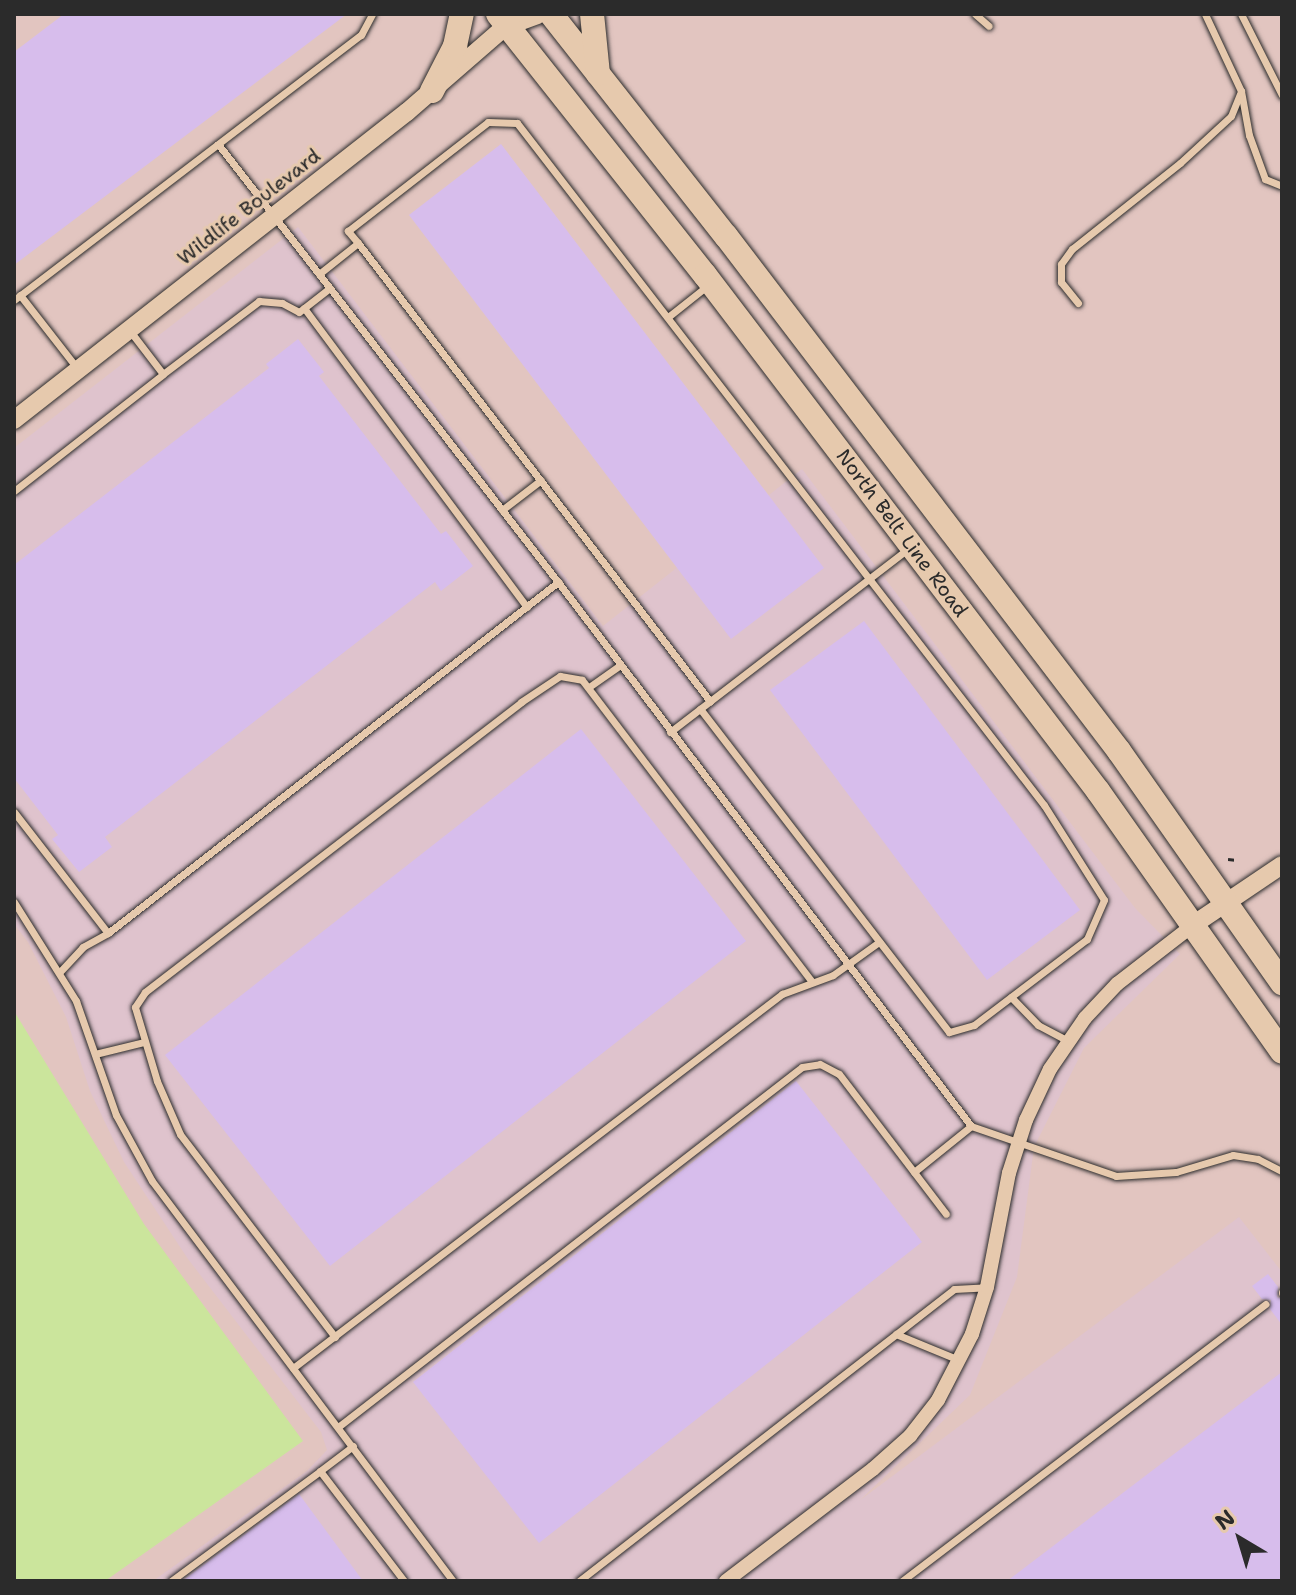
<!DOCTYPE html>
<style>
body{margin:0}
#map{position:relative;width:1296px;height:1595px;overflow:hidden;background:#e2c5c0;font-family:"Shantell Sans",sans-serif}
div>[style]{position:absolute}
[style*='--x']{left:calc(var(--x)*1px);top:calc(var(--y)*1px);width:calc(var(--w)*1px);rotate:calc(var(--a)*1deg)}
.built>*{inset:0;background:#dfc3cd}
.green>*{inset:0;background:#cbe59c}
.building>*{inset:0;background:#d7bdec}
.path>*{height:3px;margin-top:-1.5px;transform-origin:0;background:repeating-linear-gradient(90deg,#2b2b2b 0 6px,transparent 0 12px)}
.roads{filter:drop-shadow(0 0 2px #2b2b2b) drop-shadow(0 0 2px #2b2b2b)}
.service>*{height:7px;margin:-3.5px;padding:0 3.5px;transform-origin:3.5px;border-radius:3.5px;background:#e6c9ad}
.minor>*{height:14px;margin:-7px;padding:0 7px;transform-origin:7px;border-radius:7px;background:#e6c9ad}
.tertiary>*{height:18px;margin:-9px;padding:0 9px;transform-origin:9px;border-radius:9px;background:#e6c9ad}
.secondary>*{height:20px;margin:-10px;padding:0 10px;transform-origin:10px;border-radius:10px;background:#e6c9ad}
.primary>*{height:24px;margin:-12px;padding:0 12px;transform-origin:12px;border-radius:12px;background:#e6c9ad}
span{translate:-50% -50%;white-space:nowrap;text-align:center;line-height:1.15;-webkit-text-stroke:6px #e6c9ad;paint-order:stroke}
.street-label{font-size:20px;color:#2b2b2b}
.frame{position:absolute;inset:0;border:16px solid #2b2b2b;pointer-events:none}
.north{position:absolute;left:1200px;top:1499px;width:80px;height:80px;-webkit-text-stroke:6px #e6c9ad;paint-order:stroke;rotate:322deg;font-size:22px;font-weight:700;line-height:32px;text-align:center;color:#2b2b2b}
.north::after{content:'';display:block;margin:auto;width:28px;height:36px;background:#2b2b2b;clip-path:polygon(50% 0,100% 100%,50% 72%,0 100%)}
</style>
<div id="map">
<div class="built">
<div style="clip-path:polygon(298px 227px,603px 626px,802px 469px,1135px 908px,1180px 954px,1084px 1048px,1034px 1147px,1017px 1277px,970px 1395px,859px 1501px,1239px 1217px,1282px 1272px,1282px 1581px,153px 1581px,307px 1471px,327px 1450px,321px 1432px,188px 1259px,124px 1162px,90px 1091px,66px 1017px,28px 942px,14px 924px,14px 448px)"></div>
</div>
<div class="green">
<div style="clip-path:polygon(14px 1011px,144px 1224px,303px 1441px,105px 1581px,14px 1581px)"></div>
</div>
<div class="building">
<div style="clip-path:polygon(64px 14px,347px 14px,14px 265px,14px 52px)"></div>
<div style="clip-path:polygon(501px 144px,824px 568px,731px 639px,409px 215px)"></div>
<div style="clip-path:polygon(298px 339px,324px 372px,319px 376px,441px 534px,446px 531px,473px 566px,441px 591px,435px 582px,105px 837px,112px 847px,79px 872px,52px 839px,58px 835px,14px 778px,14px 565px,269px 368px,266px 364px)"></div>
<div style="clip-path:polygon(864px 621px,1080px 910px,987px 980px,770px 690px)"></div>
<div style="clip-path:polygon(581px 729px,746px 941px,330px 1266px,165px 1055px)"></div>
<div style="clip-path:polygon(796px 1081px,922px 1242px,539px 1543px,413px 1382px)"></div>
<div style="clip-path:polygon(1268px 1274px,1278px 1287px,1277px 1297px,1282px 1299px,1282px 1325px,1270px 1309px,1271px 1300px,1262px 1299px,1252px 1286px)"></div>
<div style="clip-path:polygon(1282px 1372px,1282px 1581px,1007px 1581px)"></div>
<div style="clip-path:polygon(299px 1494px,363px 1581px,182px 1581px)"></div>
</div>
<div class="path">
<div style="--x:1228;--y:859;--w:9;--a:6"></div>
</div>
<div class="roads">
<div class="service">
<div style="--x:975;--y:14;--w:18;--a:41"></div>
<div style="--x:1241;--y:14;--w:91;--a:63.2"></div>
<div style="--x:1241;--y:91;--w:45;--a:79.7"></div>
<div style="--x:1249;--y:135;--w:47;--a:70"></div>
<div style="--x:1265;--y:179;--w:18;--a:22"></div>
<div style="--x:218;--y:144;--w:554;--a:52.18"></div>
<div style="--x:558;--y:582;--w:683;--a:52.79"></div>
<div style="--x:971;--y:1126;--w:153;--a:19"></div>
<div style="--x:1116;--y:1176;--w:60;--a:-3.8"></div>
<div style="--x:1176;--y:1172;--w:59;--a:-16.6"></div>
<div style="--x:1233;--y:1155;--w:25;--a:9"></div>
<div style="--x:1258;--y:1159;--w:27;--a:27"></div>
<div style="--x:358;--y:243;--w:578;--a:52.46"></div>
<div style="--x:319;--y:274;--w:50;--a:-38.5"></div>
<div style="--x:358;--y:243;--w:16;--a:-130"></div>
<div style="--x:348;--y:231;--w:177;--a:-37.9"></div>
<div style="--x:488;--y:122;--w:29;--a:2"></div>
<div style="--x:517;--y:123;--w:862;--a:52.31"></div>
<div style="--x:1044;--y:805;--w:112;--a:57.7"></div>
<div style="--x:1104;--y:900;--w:43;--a:113.6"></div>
<div style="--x:1087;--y:939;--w:142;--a:142.7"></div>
<div style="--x:974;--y:1025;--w:26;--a:164"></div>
<div style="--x:949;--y:1032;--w:408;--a:-127.6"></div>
<div style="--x:20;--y:295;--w:93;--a:52"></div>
<div style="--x:14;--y:300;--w:437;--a:-37.4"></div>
<div style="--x:361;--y:35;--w:24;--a:-62"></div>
<div style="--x:1078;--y:303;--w:27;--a:-129"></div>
<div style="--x:1061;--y:282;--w:18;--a:-90"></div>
<div style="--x:1061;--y:264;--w:19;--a:-54"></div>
<div style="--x:1072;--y:249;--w:138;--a:-38.5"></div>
<div style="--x:1180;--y:163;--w:69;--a:-42.7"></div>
<div style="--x:1231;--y:116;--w:27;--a:-68"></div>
<div style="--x:1241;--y:91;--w:85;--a:-115.1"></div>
<div style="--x:304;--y:308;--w:373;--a:53.3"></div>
<div style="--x:668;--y:317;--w:50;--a:-38.5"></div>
<div style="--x:130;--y:331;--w:54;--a:52.5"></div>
<div style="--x:163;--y:374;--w:121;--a:-37.2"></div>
<div style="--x:259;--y:301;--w:23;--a:5"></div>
<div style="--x:282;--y:303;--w:19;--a:28"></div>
<div style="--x:299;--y:312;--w:39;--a:-38"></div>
<div style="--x:14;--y:491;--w:189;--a:-38.1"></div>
<div style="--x:502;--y:510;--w:49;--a:-37.6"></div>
<div style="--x:589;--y:687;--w:38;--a:-35"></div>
<div style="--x:670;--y:732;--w:298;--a:-37.6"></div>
<div style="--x:14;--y:812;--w:153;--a:52.2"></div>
<div style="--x:108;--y:933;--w:29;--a:151"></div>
<div style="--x:83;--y:947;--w:34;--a:133"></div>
<div style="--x:14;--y:902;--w:117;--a:57.9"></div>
<div style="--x:76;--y:1001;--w:121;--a:70.7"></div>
<div style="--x:116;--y:1115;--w:75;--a:61.4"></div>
<div style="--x:152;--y:1181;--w:501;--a:53.04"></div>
<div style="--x:108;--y:933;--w:571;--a:-37.95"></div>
<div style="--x:1011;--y:997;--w:39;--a:46"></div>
<div style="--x:1038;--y:1025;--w:34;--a:28"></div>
<div style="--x:95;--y:1054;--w:50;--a:-13.8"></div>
<div style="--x:914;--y:1172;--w:73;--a:-38.9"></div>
<div style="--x:1282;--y:1293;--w:1;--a:-90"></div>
<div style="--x:896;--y:1334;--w:68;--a:22.4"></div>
<div style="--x:335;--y:1337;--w:255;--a:-127.4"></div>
<div style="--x:180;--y:1134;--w:58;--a:-113.5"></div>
<div style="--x:157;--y:1081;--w:77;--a:-106.6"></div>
<div style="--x:135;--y:1007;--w:18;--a:-56"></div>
<div style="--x:145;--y:992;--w:475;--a:-37.6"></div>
<div style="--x:521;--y:702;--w:47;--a:-33.7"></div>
<div style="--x:560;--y:676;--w:22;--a:10"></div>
<div style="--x:582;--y:680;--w:378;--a:52.7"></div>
<div style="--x:293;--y:1368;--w:616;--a:-37.41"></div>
<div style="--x:782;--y:994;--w:54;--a:-20.4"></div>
<div style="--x:833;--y:975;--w:57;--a:-35.7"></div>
<div style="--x:338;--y:1427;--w:587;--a:-37.81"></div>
<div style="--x:802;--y:1067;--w:18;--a:-9"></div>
<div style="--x:820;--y:1064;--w:21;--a:28"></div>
<div style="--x:839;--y:1074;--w:176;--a:52.6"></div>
<div style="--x:353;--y:1446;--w:41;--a:142.9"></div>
<div style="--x:320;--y:1471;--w:138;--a:52.6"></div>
<div style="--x:171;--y:1581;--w:185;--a:-36.4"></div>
<div style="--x:579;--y:1581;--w:475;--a:-37.9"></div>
<div style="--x:954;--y:1289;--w:33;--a:-3"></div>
<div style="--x:902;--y:1581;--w:457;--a:-37.3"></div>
</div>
<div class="minor">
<div style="--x:726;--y:1581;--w:185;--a:-37.3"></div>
<div style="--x:873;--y:1469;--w:50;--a:-41.7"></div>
<div style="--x:910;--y:1436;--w:46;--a:-52.1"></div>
<div style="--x:938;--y:1400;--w:74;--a:-62.7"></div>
<div style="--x:972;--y:1334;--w:49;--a:-72.3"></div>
<div style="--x:987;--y:1287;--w:116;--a:-79.1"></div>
<div style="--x:1009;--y:1173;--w:56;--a:-72.2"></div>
<div style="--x:1026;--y:1120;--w:56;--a:-64.8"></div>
<div style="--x:1050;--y:1069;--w:62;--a:-55.5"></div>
<div style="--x:1085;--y:1018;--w:47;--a:-46.7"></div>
<div style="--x:1117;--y:984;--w:96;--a:-37.8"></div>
</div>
<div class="tertiary">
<div style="--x:14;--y:420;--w:499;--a:-38.1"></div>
<div style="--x:407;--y:112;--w:133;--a:-41"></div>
<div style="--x:1193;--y:925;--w:107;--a:-34"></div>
</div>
<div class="secondary">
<div style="--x:507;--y:25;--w:32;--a:-20"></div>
</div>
<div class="primary">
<div style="--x:498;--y:14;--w:333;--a:51.6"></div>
<div style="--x:705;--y:275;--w:649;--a:52.71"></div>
<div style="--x:1098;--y:791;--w:319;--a:54.8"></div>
<div style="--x:551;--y:14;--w:283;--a:51.8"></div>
<div style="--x:726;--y:236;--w:648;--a:52.65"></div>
<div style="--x:1119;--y:751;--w:284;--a:54.9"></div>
<div style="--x:592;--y:14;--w:60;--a:84.3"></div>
<div style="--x:432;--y:91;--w:51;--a:-62.9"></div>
<div style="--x:455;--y:46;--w:33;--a:-78"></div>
</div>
</div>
<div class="street-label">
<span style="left:249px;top:207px;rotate:-38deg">Wildlife Boulevard</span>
<span style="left:902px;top:533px;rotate:53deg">North Belt Line Road</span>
</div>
<div class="frame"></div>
<div class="north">N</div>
</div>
